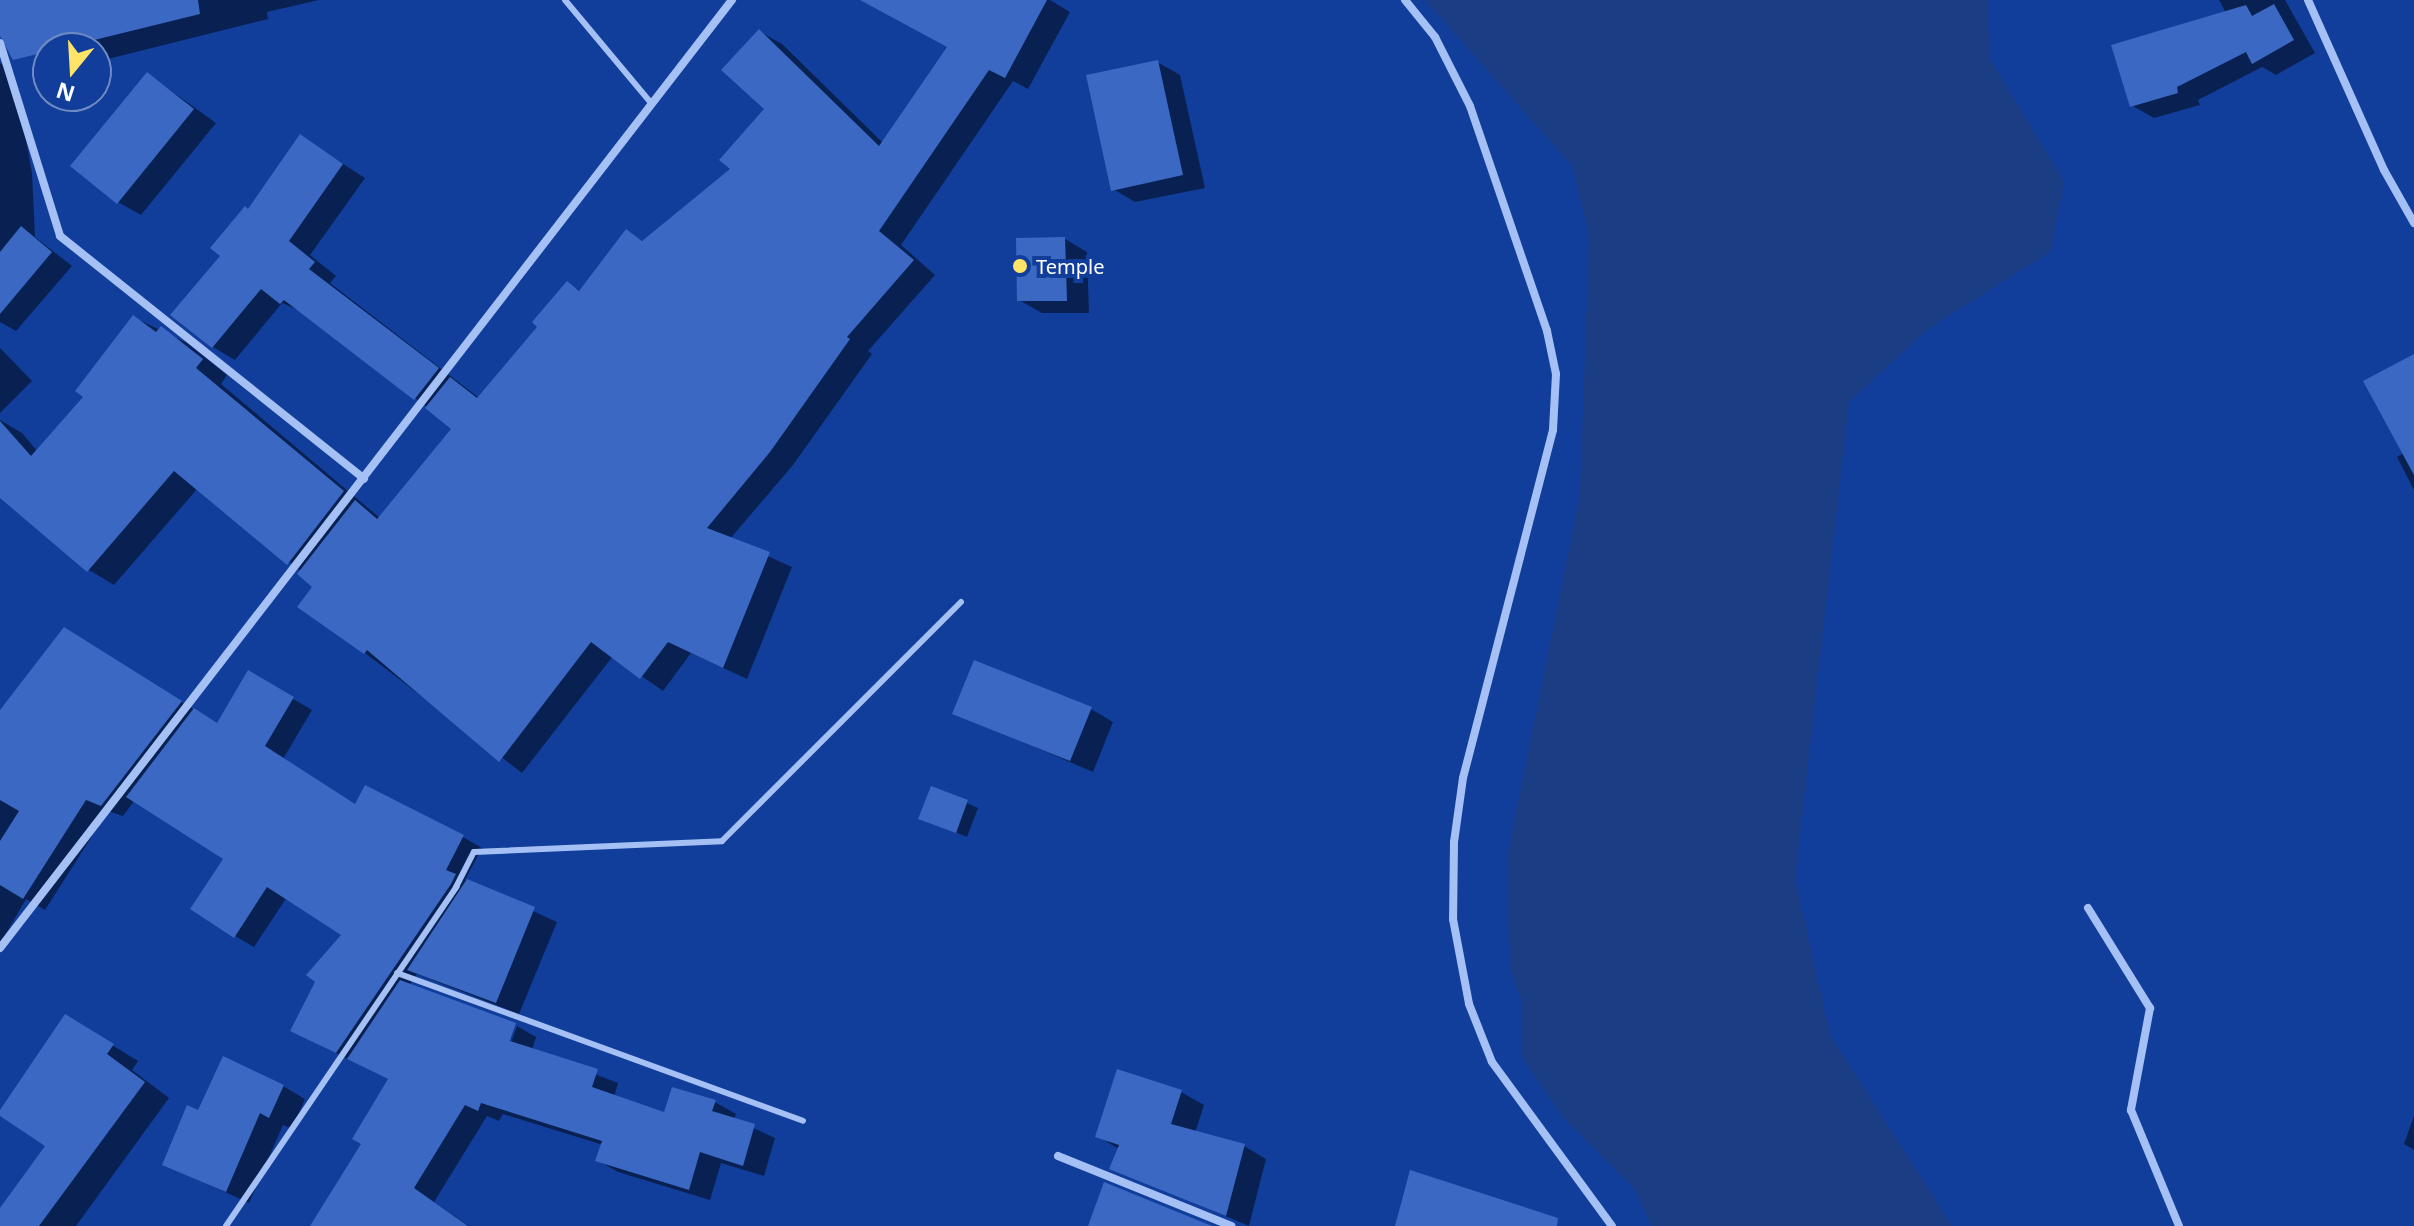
<!DOCTYPE html>
<style>
body{margin:0}
#map{position:relative;width:2414px;height:1226px;overflow:hidden;background:#113e9b;font-family:"Noto Sans",sans-serif}
div>[style]{position:absolute}
[style*='--x']{left:calc(var(--x)*1px);top:calc(var(--y)*1px);width:calc(var(--w)*1px);rotate:calc(var(--a)*1deg)}
.water>*{inset:0;background:#1b3d83}
.shadow>*{inset:0;background:#0007}
.building>*{inset:0;background:#3a68c2}
.lane>*{height:6px;margin:-3px;padding:0 3px;transform-origin:3px;border-radius:3px;background:#a5c0f4}
.street>*{height:8px;margin:-4px;padding:0 4px;transform-origin:4px;border-radius:4px;background:#a5c0f4}
.dots>*{width:22px;height:22px;translate:-50% -50%;box-sizing:border-box;border:4px solid #113e9b;border-radius:50%}
span{translate:-50% -50%;white-space:nowrap;text-align:center;line-height:1.15;-webkit-text-stroke:8px #113e9b;paint-order:stroke}
.poi-label{font-size:20px;color:#fff}
.left{translate:0 -50%;text-align:left}
.north{position:absolute;left:32px;top:32px;width:80px;height:80px;box-sizing:border-box;background:#113e9b;border:2px solid #708bc3;border-radius:50%;rotate:198deg;font-size:22px;font-weight:700;line-height:32px;text-align:center;color:#fff}
.north::after{content:'';display:block;margin:auto;width:28px;height:36px;background:#ffe468;clip-path:polygon(50% 0,100% 100%,50% 72%,0 100%)}
</style>
<div id="map">
<div class="water">
<div style="clip-path:polygon(1425px 0,1987px 0,1990px 59px,2064px 182px,2050px 252px,1928px 329px,1849px 402px,1795px 878px,1830px 1035px,1952px 1226px,1651px 1226px,1635px 1189px,1563px 1117px,1521px 1056px,1521px 999px,1509px 966px,1508px 851px,1580px 495px,1589px 237px,1573px 167px)"></div>
</div>
<div class="shadow">
<div style="clip-path:polygon(35px 0,319px 0,267px 12px,268px 19px,96px 62px,96px 48px,48px 48px)"></div>
<div style="clip-path:polygon(863px 0,1050px 0,1070px 12px,1028px 89px,1013px 81px,901px 245px,935px 275px,868px 351px,872px 354px,793px 465px,730px 539px,792px 567px,747px 679px,691px 653px,663px 691px,613px 656px,522px 773px,365px 653px,302px 572px,198px 488px,114px 585px,89px 570px,0 497px,0 420px,22px 433px,38px 452px,85px 397px,133px 317px,187px 343px,227px 375px,221px 384px,380px 518px,454px 428px,305px 313px,282px 303px,235px 360px,213px 347px,223px 256px,301px 137px,365px 178px,310px 255px,336px 276px,330px 283px,479px 398px,540px 327px,567px 284px,581px 291px,627px 231px,644px 242px,734px 169px,767px 109px,759px 31px,782px 44px,883px 143px,949px 47px)"></div>
<div style="clip-path:polygon(2219px 0,2285px 0,2315px 53px,2276px 75px,2262px 67px,2198px 100px,2200px 105px,2154px 118px,2131px 105px,2226px 13px)"></div>
<div style="clip-path:polygon(1157px 62px,1180px 75px,1205px 188px,1135px 202px,1113px 189px)"></div>
<div style="clip-path:polygon(0 63px,13px 71px,32px 173px,35px 237px,72px 266px,16px 331px,0 322px)"></div>
<div style="clip-path:polygon(148px 74px,216px 123px,141px 215px,118px 202px)"></div>
<div style="clip-path:polygon(1065px 239px,1087px 252px,1089px 313px,1042px 313px,1019px 300px)"></div>
<div style="clip-path:polygon(0 348px,32px 381px,0 413px)"></div>
<div style="clip-path:polygon(2414px 356px,2414px 490px,2397px 457px,2404px 453px)"></div>
<div style="clip-path:polygon(86px 642px,218px 725px,249px 673px,312px 710px,283px 759px,356px 806px,463px 837px,482px 848px,465px 880px,557px 922px,519px 1014px,417px 974px,409px 986px,515px 1025px,508px 1051px,517px 1026px,536px 1037px,532px 1050px,618px 1083px,614px 1097px,665px 1115px,715px 1102px,736px 1114px,734px 1119px,775px 1138px,764px 1176px,721px 1163px,710px 1200px,618px 1172px,597px 1160px,603px 1145px,503px 1114px,499px 1121px,487px 1116px,434px 1202px,469px 1226px,313px 1226px,364px 1144px,390px 1080px,312px 1041px,344px 934px,287px 897px,254px 947px,235px 936px,226px 858px,135px 800px,123px 816px,108px 811px,45px 910px,26px 899px,0 944px,0 720px)"></div>
<div style="clip-path:polygon(1091px 709px,1113px 722px,1093px 772px,955px 713px)"></div>
<div style="clip-path:polygon(932px 788px,978px 808px,967px 837px,920px 818px)"></div>
<div style="clip-path:polygon(91px 1032px,138px 1061px,132px 1070px,169px 1098px,76px 1226px,0 1226px,0 1211px,48px 1146px,0 1113px)"></div>
<div style="clip-path:polygon(283px 1086px,305px 1099px,292px 1129px,283px 1125px,249px 1203px,164px 1164px,199px 1112px)"></div>
<div style="clip-path:polygon(1181px 1092px,1204px 1105px,1195px 1133px,1244px 1146px,1266px 1159px,1249px 1226px,1112px 1168px,1119px 1149px,1097px 1136px)"></div>
<div style="clip-path:polygon(2414px 1116px,2414px 1150px,2404px 1144px)"></div>
</div>
<div class="building">
<div style="clip-path:polygon(0 0,198px 0,200px 14px,13px 60px,0 36px)"></div>
<div style="clip-path:polygon(860px 0,1047px 0,1005px 78px,989px 70px,879px 231px,914px 260px,847px 337px,850px 339px,770px 452px,707px 528px,770px 552px,723px 668px,668px 642px,640px 679px,591px 642px,499px 762px,367px 650px,364px 654px,297px 607px,312px 587px,297px 574px,355px 500px,377px 519px,451px 429px,425px 408px,450px 377px,477px 398px,537px 327px,532px 322px,567px 281px,579px 291px,626px 229px,642px 241px,730px 169px,719px 160px,764px 109px,721px 70px,759px 29px,879px 146px,947px 47px)"></div>
<div style="clip-path:polygon(2274px 4px,2294px 40px,2252px 64px,2246px 52px,2177px 87px,2178px 93px,2130px 107px,2111px 45px,2246px 5px,2252px 16px)"></div>
<div style="clip-path:polygon(1158px 60px,1183px 175px,1111px 191px,1086px 75px)"></div>
<div style="clip-path:polygon(147px 72px,194px 109px,117px 204px,70px 166px)"></div>
<div style="clip-path:polygon(300px 134px,343px 164px,289px 241px,315px 262px,309px 269px,439px 368px,414px 400px,284px 300px,280px 304px,261px 289px,212px 348px,170px 315px,220px 256px,210px 248px,245px 206px,248px 209px)"></div>
<div style="clip-path:polygon(21px 226px,52px 252px,0 314px,0 252px)"></div>
<div style="clip-path:polygon(1065px 237px,1067px 301px,1017px 301px,1016px 238px)"></div>
<div style="clip-path:polygon(133px 315px,156px 332px,161px 326px,203px 359px,196px 368px,344px 491px,287px 565px,174px 471px,87px 572px,0 498px,0 421px,31px 456px,83px 397px,75px 391px)"></div>
<div style="clip-path:polygon(2414px 354px,2414px 475px,2363px 381px)"></div>
<div style="clip-path:polygon(64px 627px,182px 701px,101px 806px,86px 800px,23px 899px,0 885px,0 841px,19px 811px,0 800px,0 710px)"></div>
<div style="clip-path:polygon(974px 660px,1092px 707px,1070px 761px,952px 714px)"></div>
<div style="clip-path:polygon(248px 670px,294px 697px,265px 746px,355px 804px,365px 785px,464px 835px,446px 870px,456px 874px,451px 884px,336px 1053px,290px 1031px,315px 982px,306px 975px,341px 935px,267px 887px,234px 938px,190px 909px,223px 859px,126px 797px,194px 708px,217px 723px)"></div>
<div style="clip-path:polygon(931px 786px,968px 800px,956px 833px,918px 819px)"></div>
<div style="clip-path:polygon(467px 879px,535px 907px,496px 1003px,407px 970px)"></div>
<div style="clip-path:polygon(400px 980px,516px 1023px,510px 1041px,598px 1069px,592px 1087px,664px 1112px,672px 1087px,716px 1100px,712px 1111px,755px 1124px,743px 1166px,700px 1152px,689px 1190px,595px 1161px,602px 1141px,481px 1103px,478px 1111px,465px 1105px,414px 1188px,468px 1226px,310px 1226px,361px 1144px,352px 1139px,388px 1079px,347px 1059px)"></div>
<div style="clip-path:polygon(65px 1014px,114px 1044px,107px 1054px,145px 1082px,39px 1226px,0 1226px,0 1208px,45px 1146px,0 1116px,0 1110px)"></div>
<div style="clip-path:polygon(223px 1056px,284px 1085px,269px 1118px,260px 1113px,226px 1192px,162px 1165px,187px 1105px,198px 1110px)"></div>
<div style="clip-path:polygon(1117px 1069px,1182px 1090px,1171px 1124px,1245px 1144px,1226px 1216px,1109px 1169px,1119px 1145px,1095px 1137px)"></div>
<div style="clip-path:polygon(1410px 1170px,1558px 1218px,1557px 1226px,1395px 1226px)"></div>
<div style="clip-path:polygon(1104px 1182px,1212px 1226px,1088px 1226px)"></div>
</div>
<div class="lane">
<div style="--x:565;--y:0;--w:134;--a:50.1"></div>
<div style="--x:397;--y:973;--w:432;--a:20"></div>
<div style="--x:226;--y:1226;--w:410;--a:-55.8"></div>
<div style="--x:456;--y:887;--w:39;--a:-63"></div>
<div style="--x:474;--y:852;--w:248;--a:-2.5"></div>
<div style="--x:722;--y:841;--w:338;--a:-45"></div>
</div>
<div class="street">
<div style="--x:1405;--y:0;--w:48;--a:51"></div>
<div style="--x:1435;--y:37;--w:77;--a:63.1"></div>
<div style="--x:1470;--y:106;--w:238;--a:71.1"></div>
<div style="--x:1547;--y:331;--w:44;--a:78.2"></div>
<div style="--x:1556;--y:374;--w:56;--a:93.1"></div>
<div style="--x:1553;--y:430;--w:359;--a:104.5"></div>
<div style="--x:1463;--y:778;--w:65;--a:98"></div>
<div style="--x:1454;--y:842;--w:77;--a:90.7"></div>
<div style="--x:1453;--y:919;--w:86;--a:79.3"></div>
<div style="--x:1469;--y:1004;--w:62;--a:68.4"></div>
<div style="--x:1492;--y:1062;--w:203;--a:53.8"></div>
<div style="--x:2308;--y:0;--w:186;--a:65.9"></div>
<div style="--x:2384;--y:170;--w:61;--a:60.5"></div>
<div style="--x:0;--y:43;--w:202;--a:72.7"></div>
<div style="--x:60;--y:236;--w:389;--a:38.6"></div>
<div style="--x:2088;--y:908;--w:118;--a:58.2"></div>
<div style="--x:2150;--y:1008;--w:104;--a:100.6"></div>
<div style="--x:2131;--y:1110;--w:126;--a:67.5"></div>
<div style="--x:0;--y:948;--w:1198;--a:-52.33"></div>
<div style="--x:1058;--y:1156;--w:187;--a:22"></div>
</div>
<div class="dots">
<div style="left:1020px;top:266px;background:#ffe468"></div>
</div>
<div class="poi-label">
<span class="left" style="left:1036px;top:266px">Temple</span>
</div>
<div class="north">N</div>
</div>
